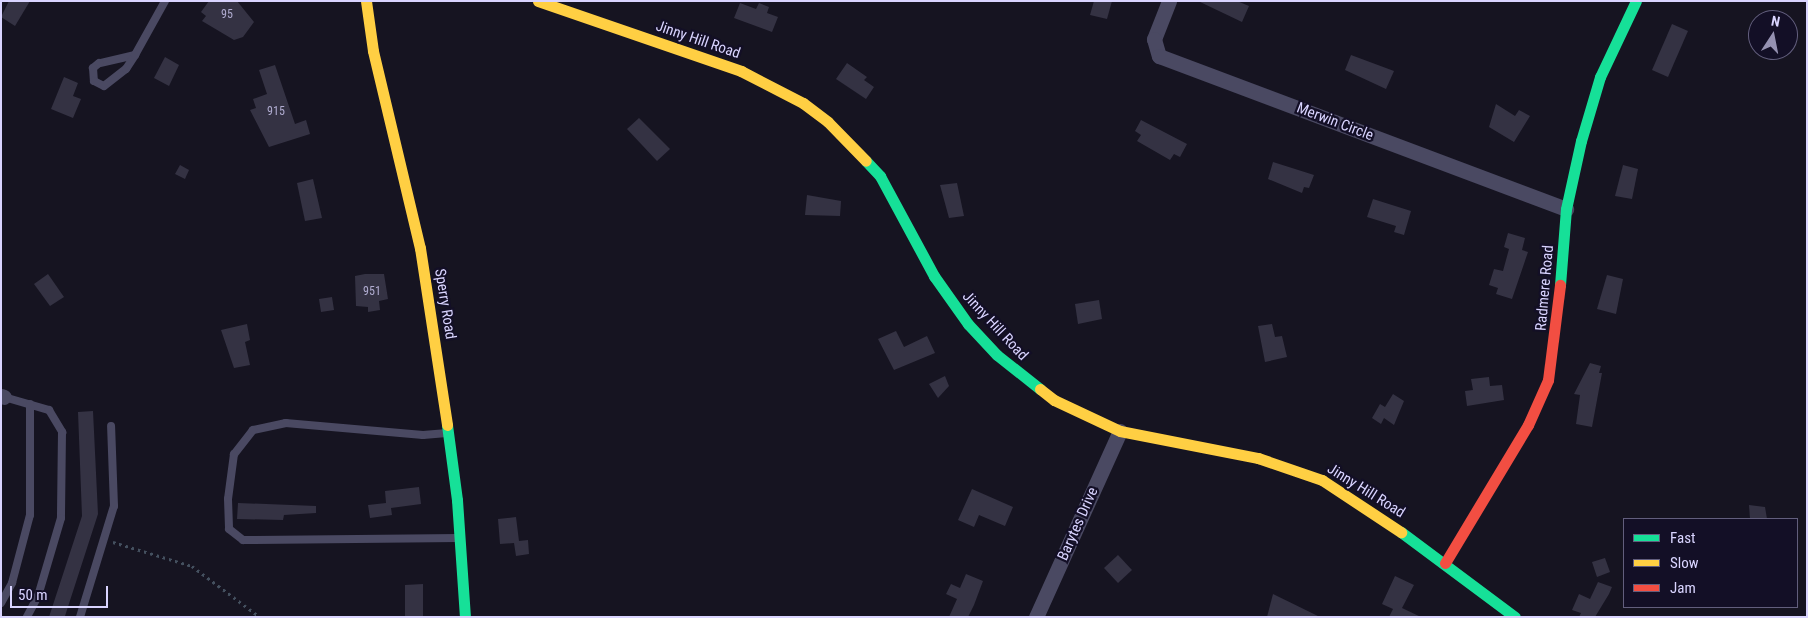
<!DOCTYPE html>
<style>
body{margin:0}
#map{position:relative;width:1808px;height:618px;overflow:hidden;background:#161421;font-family:"Roboto Condensed",sans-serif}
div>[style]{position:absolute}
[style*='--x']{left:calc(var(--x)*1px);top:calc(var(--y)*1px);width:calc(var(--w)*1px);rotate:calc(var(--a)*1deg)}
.building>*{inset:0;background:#343243}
.path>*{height:2.5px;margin-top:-1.25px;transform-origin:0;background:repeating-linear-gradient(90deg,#44505f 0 2.5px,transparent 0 6.5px)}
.lane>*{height:8px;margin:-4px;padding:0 4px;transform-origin:4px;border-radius:4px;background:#4a4962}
.street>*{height:15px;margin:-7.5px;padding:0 7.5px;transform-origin:7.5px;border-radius:7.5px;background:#4a4962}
.fast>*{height:11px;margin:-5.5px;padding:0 5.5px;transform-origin:5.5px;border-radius:5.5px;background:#16e098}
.slow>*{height:11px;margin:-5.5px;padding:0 5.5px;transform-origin:5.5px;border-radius:5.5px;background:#ffcf43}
.jam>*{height:11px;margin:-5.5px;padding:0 5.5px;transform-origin:5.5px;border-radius:5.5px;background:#f24e42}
span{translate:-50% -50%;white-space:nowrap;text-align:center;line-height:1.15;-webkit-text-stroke:4.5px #130f26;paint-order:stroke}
.number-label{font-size:12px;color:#b0acd0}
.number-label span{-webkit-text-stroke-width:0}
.street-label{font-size:15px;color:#d9d4ff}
.frame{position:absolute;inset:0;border:2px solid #d9d4ff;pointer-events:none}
.legend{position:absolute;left:1623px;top:518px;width:175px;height:90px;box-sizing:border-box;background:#130f26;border:1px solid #625e7d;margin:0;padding:6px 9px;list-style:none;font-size:15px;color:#d9d4ff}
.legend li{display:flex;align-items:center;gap:10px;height:25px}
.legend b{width:25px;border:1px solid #625e7d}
.north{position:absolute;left:1748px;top:10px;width:50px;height:50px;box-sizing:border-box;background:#130f26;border:1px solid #625e7d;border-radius:50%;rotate:11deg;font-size:14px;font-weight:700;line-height:20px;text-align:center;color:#d9d4ff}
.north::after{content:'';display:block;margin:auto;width:18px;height:22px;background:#9591b1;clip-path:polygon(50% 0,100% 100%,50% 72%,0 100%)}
.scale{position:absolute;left:10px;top:586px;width:98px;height:22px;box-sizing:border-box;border:2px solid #d9d4ff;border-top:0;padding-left:6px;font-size:15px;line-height:18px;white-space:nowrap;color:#d9d4ff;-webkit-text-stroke:4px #130f26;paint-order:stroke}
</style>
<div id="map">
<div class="building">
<div style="clip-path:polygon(9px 1px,30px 1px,15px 26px,1px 17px)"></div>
<div style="clip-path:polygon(209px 1px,237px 1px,254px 22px,243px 37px,234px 40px,202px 21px,206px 16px,201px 12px)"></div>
<div style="clip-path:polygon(1094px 1px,1112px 1px,1107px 19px,1090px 15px)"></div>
<div style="clip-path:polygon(1198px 1px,1237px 1px,1249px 6px,1242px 22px)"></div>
<div style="clip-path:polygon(740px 3px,756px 9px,759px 3px,769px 7px,767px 13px,778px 17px,772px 32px,734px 18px)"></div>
<div style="clip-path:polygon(1672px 24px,1688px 31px,1668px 77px,1652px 70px)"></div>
<div style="clip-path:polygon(1351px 55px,1394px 71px,1386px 89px,1345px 70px)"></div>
<div style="clip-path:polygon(165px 57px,179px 65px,169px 86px,154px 78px)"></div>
<div style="clip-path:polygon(847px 63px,867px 77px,864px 80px,874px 87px,866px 99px,836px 79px)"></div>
<div style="clip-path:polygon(275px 65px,295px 124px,306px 120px,310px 134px,269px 147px,250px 110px,256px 108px,253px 99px,267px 94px,259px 70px)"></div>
<div style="clip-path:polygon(64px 77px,78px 83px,73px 96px,81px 99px,73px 118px,51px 109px)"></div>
<div style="clip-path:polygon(1496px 104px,1515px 116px,1519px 110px,1530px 116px,1514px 142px,1489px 127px)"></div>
<div style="clip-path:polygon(639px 118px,670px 149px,657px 161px,627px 129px)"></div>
<div style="clip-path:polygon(1141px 120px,1187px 144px,1180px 157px,1174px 154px,1170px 160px,1137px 141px,1141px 135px,1135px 131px)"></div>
<div style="clip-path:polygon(1273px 162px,1314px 175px,1309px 188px,1304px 187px,1302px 193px,1268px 179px)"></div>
<div style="clip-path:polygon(180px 165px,189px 170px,185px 179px,175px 174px)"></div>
<div style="clip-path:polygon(1623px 165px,1638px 169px,1632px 199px,1615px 196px)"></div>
<div style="clip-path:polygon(313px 179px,322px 218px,305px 221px,297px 183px)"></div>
<div style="clip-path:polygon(957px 183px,964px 216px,949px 218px,940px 185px)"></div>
<div style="clip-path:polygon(807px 195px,841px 201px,840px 216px,805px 215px)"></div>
<div style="clip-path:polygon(1373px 199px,1411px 211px,1404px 235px,1394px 232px,1396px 226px,1367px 217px)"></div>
<div style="clip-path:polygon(1508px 233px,1525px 238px,1522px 250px,1528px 252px,1512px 299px,1496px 294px,1498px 288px,1489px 285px,1494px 269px,1503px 271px,1509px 249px,1504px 247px)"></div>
<div style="clip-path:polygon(48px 274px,64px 297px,50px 306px,34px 284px)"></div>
<div style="clip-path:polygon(365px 274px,384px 274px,388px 299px,379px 301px,380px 310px,368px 312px,368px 307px,356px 306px,355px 276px)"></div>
<div style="clip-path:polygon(1607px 275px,1623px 279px,1616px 314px,1597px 309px)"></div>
<div style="clip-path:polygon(332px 297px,334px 310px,321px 312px,319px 299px)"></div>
<div style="clip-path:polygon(1099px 300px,1102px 319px,1078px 324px,1075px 304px)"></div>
<div style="clip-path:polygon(247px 324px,250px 340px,245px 342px,250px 365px,234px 368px,221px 330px)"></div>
<div style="clip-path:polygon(1272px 324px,1275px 337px,1282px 336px,1287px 357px,1265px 362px,1258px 326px)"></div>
<div style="clip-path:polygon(896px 331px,904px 347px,927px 336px,935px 353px,894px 370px,878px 339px)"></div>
<div style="clip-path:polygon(1590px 363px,1601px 366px,1599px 373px,1602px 373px,1592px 427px,1576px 424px,1580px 395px,1574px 394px)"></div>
<div style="clip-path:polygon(945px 376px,949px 386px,938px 398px,929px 384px)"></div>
<div style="clip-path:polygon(1489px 377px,1490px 386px,1502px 385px,1504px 400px,1467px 406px,1465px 391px,1473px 390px,1471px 379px)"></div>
<div style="clip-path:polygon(1393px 394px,1404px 401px,1394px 425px,1384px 418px,1381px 424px,1372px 418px,1380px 404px,1385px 407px)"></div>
<div style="clip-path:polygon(93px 411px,98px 514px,65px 616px,49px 617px,82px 516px,78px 412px)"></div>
<div style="clip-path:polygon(419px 487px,421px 504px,391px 508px,392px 515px,370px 518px,368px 505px,386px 503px,385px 491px)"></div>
<div style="clip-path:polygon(972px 489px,1013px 507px,1005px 526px,979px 515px,974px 527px,958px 520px)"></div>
<div style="clip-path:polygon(238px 503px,316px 506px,316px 513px,284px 515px,283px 520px,237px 519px)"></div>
<div style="clip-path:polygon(1749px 505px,1765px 507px,1767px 519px,1750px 519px)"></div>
<div style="clip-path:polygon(516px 517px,519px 541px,528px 540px,529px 554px,516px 556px,514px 543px,500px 544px,498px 519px)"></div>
<div style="clip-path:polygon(1118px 555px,1132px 570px,1118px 583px,1104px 568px)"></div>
<div style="clip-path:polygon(1605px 558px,1610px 572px,1597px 577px,1592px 562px)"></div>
<div style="clip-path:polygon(966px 574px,983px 581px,974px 605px,968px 617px,949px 617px,957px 599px,946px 594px,951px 584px,960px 588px)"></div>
<div style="clip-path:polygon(1395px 576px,1414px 585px,1402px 608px,1421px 617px,1389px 617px,1393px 609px,1382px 604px)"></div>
<div style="clip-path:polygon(1598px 582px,1612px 587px,1609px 594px,1595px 617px,1579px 617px,1581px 613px,1572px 610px,1579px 594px,1590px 599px)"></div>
<div style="clip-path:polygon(423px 584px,423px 617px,405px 617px,405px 585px)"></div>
<div style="clip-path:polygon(1273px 594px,1320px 617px,1267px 617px)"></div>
</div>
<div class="path">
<div style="--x:113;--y:542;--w:83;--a:16.9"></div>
<div style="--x:192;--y:566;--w:85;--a:36.9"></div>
</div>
<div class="lane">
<div style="--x:135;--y:55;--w:37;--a:167"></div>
<div style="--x:99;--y:63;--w:8;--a:140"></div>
<div style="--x:93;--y:68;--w:13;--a:86"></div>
<div style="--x:94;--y:81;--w:11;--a:27"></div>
<div style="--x:104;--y:86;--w:28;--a:-38"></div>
<div style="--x:126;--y:69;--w:17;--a:-57"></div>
<div style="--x:135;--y:55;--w:62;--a:-60.9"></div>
<div style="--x:4;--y:397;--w:47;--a:16.1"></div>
<div style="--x:49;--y:410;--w:26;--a:59"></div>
<div style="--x:62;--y:432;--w:86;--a:90.7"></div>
<div style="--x:61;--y:518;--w:81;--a:106.4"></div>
<div style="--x:38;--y:596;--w:24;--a:118"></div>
<div style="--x:447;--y:433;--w:24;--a:175"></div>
<div style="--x:423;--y:435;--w:138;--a:-175"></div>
<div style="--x:286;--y:423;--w:34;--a:168"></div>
<div style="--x:253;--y:430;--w:31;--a:128"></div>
<div style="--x:234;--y:454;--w:45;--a:97.6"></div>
<div style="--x:228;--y:499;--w:30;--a:88"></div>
<div style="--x:229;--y:529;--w:18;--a:38"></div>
<div style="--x:243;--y:540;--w:216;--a:-0.5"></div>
<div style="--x:1;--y:603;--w:23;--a:-61"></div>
<div style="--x:12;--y:583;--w:70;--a:-75.2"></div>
<div style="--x:30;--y:515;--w:111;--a:-90"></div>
<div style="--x:80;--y:617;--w:116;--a:-73"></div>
<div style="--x:114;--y:506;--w:80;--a:-92.1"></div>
</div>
<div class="street">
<div style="--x:1169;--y:1;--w:41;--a:111.5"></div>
<div style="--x:1154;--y:39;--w:18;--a:74"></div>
<div style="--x:1159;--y:56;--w:435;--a:20.6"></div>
<div style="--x:1;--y:396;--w:3;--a:18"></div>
<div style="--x:1036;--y:617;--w:204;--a:-65.7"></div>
</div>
<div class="fast">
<div style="--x:866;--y:161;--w:21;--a:47"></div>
<div style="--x:880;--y:176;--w:114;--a:61.6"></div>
<div style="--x:934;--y:276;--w:59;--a:54.7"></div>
<div style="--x:968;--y:324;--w:42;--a:46.9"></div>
<div style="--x:997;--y:355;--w:55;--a:38.3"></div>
<div style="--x:1560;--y:285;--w:76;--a:-85.5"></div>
<div style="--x:1566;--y:209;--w:70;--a:-77.6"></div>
<div style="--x:1581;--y:141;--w:67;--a:-73.5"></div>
<div style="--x:1600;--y:77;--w:84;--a:-64.7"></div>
<div style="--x:447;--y:425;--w:76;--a:82.4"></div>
<div style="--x:457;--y:500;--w:117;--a:86.1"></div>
<div style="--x:1401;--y:532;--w:142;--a:36.7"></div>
</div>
<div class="slow">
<div style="--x:366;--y:1;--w:50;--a:82"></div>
<div style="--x:373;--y:51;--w:203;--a:76.6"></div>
<div style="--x:420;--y:248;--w:179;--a:81.3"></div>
<div style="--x:538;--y:1;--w:215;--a:19"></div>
<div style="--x:741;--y:71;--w:70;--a:27.3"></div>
<div style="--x:803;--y:103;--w:31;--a:37"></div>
<div style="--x:828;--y:122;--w:54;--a:45.7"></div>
<div style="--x:1040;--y:389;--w:18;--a:38"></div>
<div style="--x:1054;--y:400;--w:73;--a:25.2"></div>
<div style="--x:1120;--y:431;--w:141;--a:11.1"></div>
<div style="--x:1258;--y:458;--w:68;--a:19"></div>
<div style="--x:1322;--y:480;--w:95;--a:33.4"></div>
</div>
<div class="jam">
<div style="--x:1445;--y:563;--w:161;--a:-59"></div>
<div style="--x:1528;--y:425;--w:49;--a:-66"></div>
<div style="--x:1548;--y:380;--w:96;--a:-82.8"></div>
</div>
<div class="number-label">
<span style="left:227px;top:15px">95</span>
<span style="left:276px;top:112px">915</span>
<span style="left:372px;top:292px">951</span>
</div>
<div class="street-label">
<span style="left:698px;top:40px;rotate:19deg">Jinny Hill Road</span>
<span style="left:1335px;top:122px;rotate:21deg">Merwin Circle</span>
<span style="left:1545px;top:288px;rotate:-85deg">Radmere Road</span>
<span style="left:445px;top:304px;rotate:81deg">Sperry Road</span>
<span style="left:995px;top:326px;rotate:47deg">Jinny Hill Road</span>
<span style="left:1366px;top:491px;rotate:32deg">Jinny Hill Road</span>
<span style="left:1078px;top:524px;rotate:-66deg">Barytes Drive</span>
</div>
<div class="frame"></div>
<ul class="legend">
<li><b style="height:6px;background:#16e098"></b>Fast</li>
<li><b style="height:6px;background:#ffcf43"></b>Slow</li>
<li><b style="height:6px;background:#f24e42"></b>Jam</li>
</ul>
<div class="north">N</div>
<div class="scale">50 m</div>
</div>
